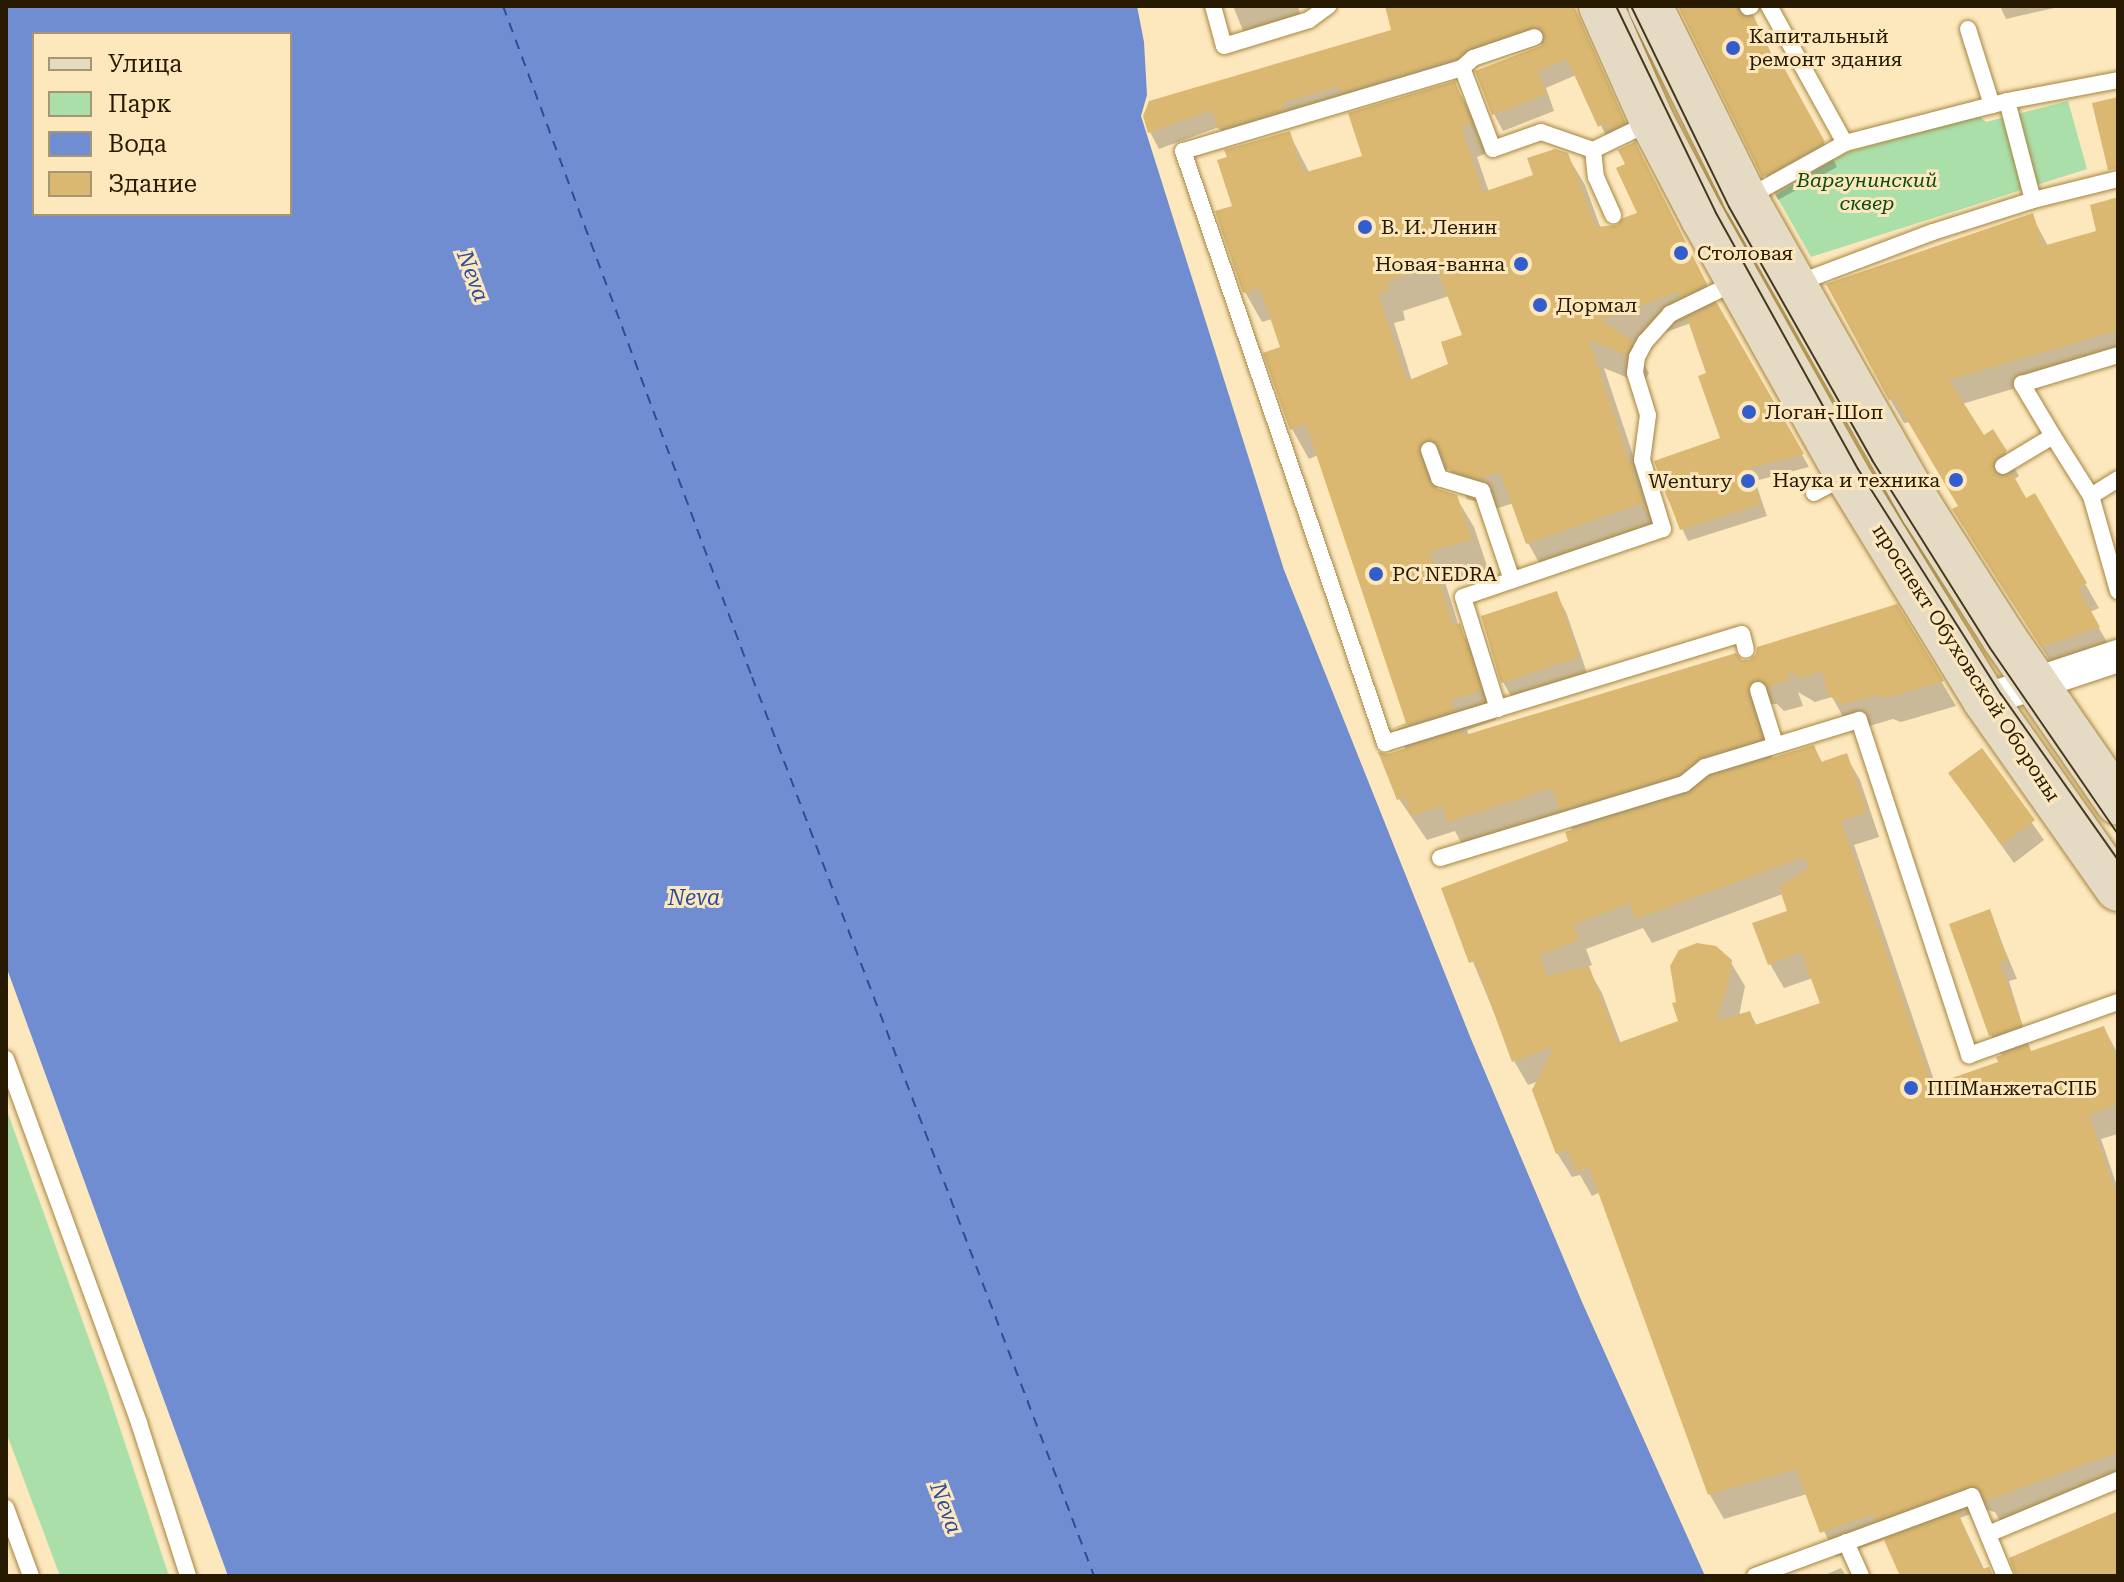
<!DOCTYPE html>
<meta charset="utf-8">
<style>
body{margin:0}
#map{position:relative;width:2124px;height:1582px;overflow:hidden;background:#fde8be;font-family:"Roboto Serif",serif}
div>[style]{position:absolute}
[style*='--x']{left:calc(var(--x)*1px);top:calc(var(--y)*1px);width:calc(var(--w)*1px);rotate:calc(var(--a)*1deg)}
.green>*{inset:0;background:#aadfaa}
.water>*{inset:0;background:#6f8dd0}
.shadow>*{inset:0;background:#0003}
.ferry>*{height:2px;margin-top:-1px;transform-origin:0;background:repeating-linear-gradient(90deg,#2b4c9c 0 10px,transparent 0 18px)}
.building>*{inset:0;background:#dab871}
.roads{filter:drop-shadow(0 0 2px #a5853d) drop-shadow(0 0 2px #a5853d)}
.lane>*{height:16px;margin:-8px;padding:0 8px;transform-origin:8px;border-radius:8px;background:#fff}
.street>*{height:32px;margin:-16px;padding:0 16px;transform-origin:16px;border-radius:16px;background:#fff}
.secondary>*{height:44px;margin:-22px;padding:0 22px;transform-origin:22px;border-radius:22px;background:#e5dbc5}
.tram>*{height:2px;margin:-1px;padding:0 1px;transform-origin:1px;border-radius:1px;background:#46381b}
.dots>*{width:22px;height:22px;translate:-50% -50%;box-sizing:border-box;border:4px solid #fde8be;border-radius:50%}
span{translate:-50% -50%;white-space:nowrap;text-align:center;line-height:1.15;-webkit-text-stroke:6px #fde8be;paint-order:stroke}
.poi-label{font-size:20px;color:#271a00}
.left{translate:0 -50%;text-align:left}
.right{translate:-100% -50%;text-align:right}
.park-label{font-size:20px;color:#0a4d14;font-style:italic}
.street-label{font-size:20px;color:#271a00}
.water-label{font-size:22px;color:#2b4c9c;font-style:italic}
.frame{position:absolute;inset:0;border:8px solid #271a00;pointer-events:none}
.legend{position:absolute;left:32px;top:32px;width:260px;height:184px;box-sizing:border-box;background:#fde8be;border:2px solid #a79672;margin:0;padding:10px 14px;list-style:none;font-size:24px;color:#271a00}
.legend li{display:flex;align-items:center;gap:16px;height:40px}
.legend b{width:40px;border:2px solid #a79672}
</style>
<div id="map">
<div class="green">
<div style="clip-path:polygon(2068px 101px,2087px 169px,1811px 257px,1776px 195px,1845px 153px,1978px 115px,1986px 122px)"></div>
<div style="clip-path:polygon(6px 1108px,107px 1389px,169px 1576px,60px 1576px,6px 1432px)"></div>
</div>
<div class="water">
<div style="clip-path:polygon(evenodd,6px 6px,1137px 6px,1144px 42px,1147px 95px,1141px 116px,1284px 570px,1471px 1039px,1582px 1302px,1705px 1576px,228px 1576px,6px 966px,6px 6px,34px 34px,290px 34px,290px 214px,34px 214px,34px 34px)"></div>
</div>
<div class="shadow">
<div style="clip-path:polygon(1233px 6px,1298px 6px,1302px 22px,1246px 38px)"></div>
<div style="clip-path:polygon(1387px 6px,1574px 6px,1633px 139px,1609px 142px,1576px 75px,1546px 88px,1554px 111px,1503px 131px,1494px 114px,1542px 44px,1479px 64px,1466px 74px,1229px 145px,1219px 127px,1159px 149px,1150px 132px,1394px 31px)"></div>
<div style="clip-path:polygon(1680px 6px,1749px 6px,1778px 68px,1796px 92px,1837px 167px,1778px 200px)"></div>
<div style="clip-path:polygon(2000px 6px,2063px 6px,2006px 19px)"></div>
<div style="clip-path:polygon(evenodd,1454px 84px,1472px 114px,1487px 153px,1477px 157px,1489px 192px,1535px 176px,1567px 155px,1585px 185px,1601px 229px,1618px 227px,1640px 215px,1651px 174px,1722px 315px,1809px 467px,1755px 481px,1767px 516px,1688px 541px,1666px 495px,1656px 462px,1722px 439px,1709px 374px,1691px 323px,1633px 344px,1649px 373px,1643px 384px,1604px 368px,1659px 533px,1545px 573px,1528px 543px,1514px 503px,1498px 508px,1467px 499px,1449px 468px,1437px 474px,1437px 491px,1456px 497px,1474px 527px,1488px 569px,1445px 582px,1459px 627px,1476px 656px,1496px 720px,1467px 730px,1469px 736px,1750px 662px,1896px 606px,1956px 706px,1901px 722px,1893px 719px,1859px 729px,1845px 720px,1832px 697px,1815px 702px,1798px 692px,1803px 706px,1784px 711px,1777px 704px,1768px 704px,1760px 719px,1773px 760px,1814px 747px,1823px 764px,1846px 756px,1860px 780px,1879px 837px,1854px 845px,1936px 1086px,2001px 1063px,2003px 1057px,1991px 1035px,1989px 912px,2017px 979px,2009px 981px,2031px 1053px,2104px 1028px,2118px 1054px,2118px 1134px,2101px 1139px,2118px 1189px,2118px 1481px,2002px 1524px,1995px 1512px,1984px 1509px,1960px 1518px,1985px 1571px,1992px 1576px,1902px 1576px,1886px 1539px,1836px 1557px,1807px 1494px,1724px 1519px,1710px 1495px,1601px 1192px,1592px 1196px,1580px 1175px,1572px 1177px,1557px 1153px,1539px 1081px,1528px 1085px,1514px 1061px,1443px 889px,1570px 842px,1573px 831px,1563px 814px,1463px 846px,1455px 831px,1427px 840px,1399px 799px,1388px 756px,1406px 750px,1395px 730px,1409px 724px,1318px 455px,1309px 459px,1292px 429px,1282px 349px,1272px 319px,1262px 322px,1245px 292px,1235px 207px,1289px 133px,1310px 174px,1364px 157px,1454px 84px,1449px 296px,1464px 336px,1450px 365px,1412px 381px,1394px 323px,1405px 320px,1403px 311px,1449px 296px,1454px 84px,1783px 894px,1790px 912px,1770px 964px,1784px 988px,1813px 978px,1822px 1004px,1757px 1026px,1750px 1013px,1739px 1016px,1745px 986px,1730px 961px,1681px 1022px,1621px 1044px,1602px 993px,1587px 967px,1592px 965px,1586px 949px,1643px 928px,1652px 943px,1783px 894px)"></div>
<div style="clip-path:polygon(2118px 192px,2118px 358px,1962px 404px,1983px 438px,1993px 432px,2019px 476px,2013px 480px,2025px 501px,2034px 495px,2099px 608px,2090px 612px,2112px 651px,2056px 670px,1968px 534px,1960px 507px,1910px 422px,1904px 423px,1890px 399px,2032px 216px,2048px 246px,2098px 232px,2118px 199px)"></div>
<div style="clip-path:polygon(1556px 594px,1566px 612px,1588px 676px,1514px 701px,1503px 682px,1483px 618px)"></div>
<div style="clip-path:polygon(1981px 751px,2044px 840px,2014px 863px,1950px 774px)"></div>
<div style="clip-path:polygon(1841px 1568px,1846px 1576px,1823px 1576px)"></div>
</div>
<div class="ferry">
<div style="--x:503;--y:6;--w:716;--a:69.64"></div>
<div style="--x:752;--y:677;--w:962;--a:69.17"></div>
</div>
<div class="building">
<div style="clip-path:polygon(1385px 6px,1574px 6px,1625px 122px,1608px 130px,1605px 123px,1598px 127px,1567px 59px,1538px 71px,1547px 94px,1492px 115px,1475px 71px,1543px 45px,1545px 33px,1536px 26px,1469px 48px,1456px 58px,1341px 92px,1339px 86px,1282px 103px,1284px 110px,1218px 129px,1212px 110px,1148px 133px,1143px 116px,1149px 101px,1391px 30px)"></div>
<div style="clip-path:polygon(1678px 6px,1737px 6px,1741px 16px,1753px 17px,1777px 66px,1782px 64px,1825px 142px,1762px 177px)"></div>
<div style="clip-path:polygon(evenodd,1455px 81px,1471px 123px,1461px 127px,1483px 192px,1533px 175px,1527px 158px,1555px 149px,1568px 153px,1596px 227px,1617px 225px,1623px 218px,1637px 213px,1616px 168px,1625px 164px,1618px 150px,1635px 142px,1707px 284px,1680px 297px,1678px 292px,1601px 320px,1633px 341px,1626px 355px,1589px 340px,1643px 503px,1526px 544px,1500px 472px,1480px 479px,1448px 469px,1437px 442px,1430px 439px,1420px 444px,1419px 454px,1429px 482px,1435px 488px,1457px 495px,1472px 539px,1430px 552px,1453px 626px,1460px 623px,1481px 690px,1451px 700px,1454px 710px,1392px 729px,1406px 723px,1306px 424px,1290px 430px,1263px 353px,1280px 347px,1260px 288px,1243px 293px,1215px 211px,1232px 206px,1217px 160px,1227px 157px,1224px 150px,1290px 131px,1303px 173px,1362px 156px,1348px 113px,1455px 81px,1436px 265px,1462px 335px,1441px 342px,1448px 364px,1407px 381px,1378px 293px,1390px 290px,1387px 281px,1436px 265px)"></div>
<div style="clip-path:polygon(2118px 97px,2118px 168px,2108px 170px,2092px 103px)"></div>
<div style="clip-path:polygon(2118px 197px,2118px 330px,1949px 380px,1984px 435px,1993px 429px,2007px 451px,1994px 460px,1994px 472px,2002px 477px,2012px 473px,2026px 498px,2035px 493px,2087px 583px,2078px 588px,2100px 627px,2041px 647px,1952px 509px,1958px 506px,1894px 398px,1889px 400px,1826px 284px,2033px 213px,2043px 246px,2096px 231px,2090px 205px)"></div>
<div style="clip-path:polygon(1717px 303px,1804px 454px,1750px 468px,1761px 504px,1680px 530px,1654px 461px,1720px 438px,1698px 376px,1706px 373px,1687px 318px)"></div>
<div style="clip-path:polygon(1557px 591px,1579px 657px,1501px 683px,1481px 616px)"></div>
<div style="clip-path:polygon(1897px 604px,1944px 681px,1886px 698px,1878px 695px,1843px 704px,1828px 695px,1822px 671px,1800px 678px,1787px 670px,1790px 680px,1768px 687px,1761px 680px,1754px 680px,1747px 693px,1762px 738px,1701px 757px,1679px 774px,1559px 810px,1552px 788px,1447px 822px,1442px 806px,1411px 816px,1405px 797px,1397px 800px,1378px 752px,1388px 754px,1461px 731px,1462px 736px,1736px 653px,1742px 660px,1749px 660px,1756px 654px,1757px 647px)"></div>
<div style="clip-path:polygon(evenodd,1814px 745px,1821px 762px,1847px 753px,1867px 812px,1841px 821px,1932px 1085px,1998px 1062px,1996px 1057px,2029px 1045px,2031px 1051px,2104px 1026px,2118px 1063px,2118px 1104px,2089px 1115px,2118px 1200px,2118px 1452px,1986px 1501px,1979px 1488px,1969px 1486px,1876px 1520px,1873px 1514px,1820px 1533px,1796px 1469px,1708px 1495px,1589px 1167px,1576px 1172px,1568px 1150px,1556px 1154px,1532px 1090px,1554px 1046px,1512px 1062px,1475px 961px,1469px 963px,1441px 888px,1568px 841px,1565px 832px,1687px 795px,1710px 777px,1814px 745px,1804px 857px,1810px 867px,1779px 887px,1787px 911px,1752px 923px,1768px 965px,1801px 952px,1820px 1003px,1755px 1025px,1750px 1011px,1716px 1021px,1729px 982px,1732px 960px,1716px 946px,1697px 943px,1679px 950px,1670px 966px,1676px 1002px,1672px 1003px,1678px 1021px,1618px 1043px,1589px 966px,1546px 976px,1540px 955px,1579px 940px,1573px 925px,1630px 903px,1636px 919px,1804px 857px)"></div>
<div style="clip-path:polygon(1982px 748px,2035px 820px,2002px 845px,1948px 773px)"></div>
<div style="clip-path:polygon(1990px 909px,2008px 960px,2000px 962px,2022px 1025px,1989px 1036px,1949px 924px)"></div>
<div style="clip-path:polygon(2118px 1511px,2118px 1576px,2016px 1576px,2009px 1558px)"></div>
<div style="clip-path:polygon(1958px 1513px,1982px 1569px,1989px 1567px,1993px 1576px,1900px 1576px,1884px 1540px)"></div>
</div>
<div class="roads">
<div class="lane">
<div style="--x:1213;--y:6;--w:41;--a:74.6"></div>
<div style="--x:1224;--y:46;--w:89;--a:-17"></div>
<div style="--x:1309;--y:20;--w:24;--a:-36"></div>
<div style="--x:1769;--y:6;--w:157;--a:61"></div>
<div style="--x:1748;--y:7;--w:3;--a:-18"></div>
<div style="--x:1968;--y:29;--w:80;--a:72.5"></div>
<div style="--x:1462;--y:68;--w:15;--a:-42"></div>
<div style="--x:1473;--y:58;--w:65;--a:-18.7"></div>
<div style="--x:2007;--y:101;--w:102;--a:75.3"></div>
<div style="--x:1651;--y:122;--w:64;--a:154.2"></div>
<div style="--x:1593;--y:150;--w:55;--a:-160.9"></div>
<div style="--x:1541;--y:132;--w:51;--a:160.5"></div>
<div style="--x:1493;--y:149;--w:87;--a:-110.9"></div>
<div style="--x:1462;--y:68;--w:291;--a:163.4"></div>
<div style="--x:1183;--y:151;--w:626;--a:71.16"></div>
<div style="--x:1385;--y:743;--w:373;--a:-17"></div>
<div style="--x:1742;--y:634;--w:16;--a:76"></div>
<div style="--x:1593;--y:150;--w:27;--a:84"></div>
<div style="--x:1596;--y:177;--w:42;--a:65.9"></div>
<div style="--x:1761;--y:190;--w:96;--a:-29.2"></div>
<div style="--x:1845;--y:143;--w:167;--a:-14.5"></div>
<div style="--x:2007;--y:101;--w:113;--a:-10.7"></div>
<div style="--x:1798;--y:283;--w:144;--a:-20.7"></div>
<div style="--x:1933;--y:232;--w:105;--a:-17.7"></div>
<div style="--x:2033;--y:200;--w:88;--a:-13.9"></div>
<div style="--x:2053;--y:436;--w:61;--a:-120.8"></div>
<div style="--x:2022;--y:384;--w:100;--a:-16.8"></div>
<div style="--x:1429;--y:450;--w:30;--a:70"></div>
<div style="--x:1439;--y:478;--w:45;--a:16.8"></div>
<div style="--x:1482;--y:491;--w:94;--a:71.4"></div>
<div style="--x:2003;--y:466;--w:58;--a:-31"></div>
<div style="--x:2053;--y:436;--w:71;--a:57.7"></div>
<div style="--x:2091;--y:496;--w:99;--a:74.1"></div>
<div style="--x:1814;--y:493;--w:34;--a:-28"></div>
<div style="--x:2091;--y:496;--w:32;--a:-32"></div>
<div style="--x:1758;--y:690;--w:57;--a:72.5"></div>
<div style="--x:1498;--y:709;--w:117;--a:-107.4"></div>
<div style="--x:1463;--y:597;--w:211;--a:-18.8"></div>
<div style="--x:1663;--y:529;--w:72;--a:-106.9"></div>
<div style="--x:1642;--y:460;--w:45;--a:-82.4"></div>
<div style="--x:1648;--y:415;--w:44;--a:-107.2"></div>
<div style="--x:1635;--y:373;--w:16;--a:-83"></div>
<div style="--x:1637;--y:357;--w:17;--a:-62"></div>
<div style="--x:1645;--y:342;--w:38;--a:-48"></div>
<div style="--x:1670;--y:314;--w:73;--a:-25.9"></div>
<div style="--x:1440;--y:858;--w:255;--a:-16.9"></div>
<div style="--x:1684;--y:784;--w:27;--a:-39"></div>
<div style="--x:1705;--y:767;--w:161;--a:-17"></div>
<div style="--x:1859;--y:720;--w:353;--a:71.8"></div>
<div style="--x:1969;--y:1055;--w:158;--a:-19.6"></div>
<div style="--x:6;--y:1059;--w:388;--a:69.9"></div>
<div style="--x:139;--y:1423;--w:161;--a:72.2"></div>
<div style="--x:6;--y:1508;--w:72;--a:69.8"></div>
<div style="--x:1988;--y:1534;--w:141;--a:-22.6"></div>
<div style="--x:1846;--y:1542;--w:37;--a:66"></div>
<div style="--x:1755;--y:1576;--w:231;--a:-20.2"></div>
<div style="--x:1972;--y:1496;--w:87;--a:67.6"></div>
</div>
<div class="street">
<div style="--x:1985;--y:700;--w:140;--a:-18.3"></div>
</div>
<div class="secondary">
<div style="--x:1601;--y:6;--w:126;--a:66.1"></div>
<div style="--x:1652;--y:121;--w:112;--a:62.3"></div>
<div style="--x:1704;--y:220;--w:292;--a:60.7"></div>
<div style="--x:1847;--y:475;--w:264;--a:58.5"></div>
<div style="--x:1985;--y:700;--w:231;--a:54.9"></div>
<div style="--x:1650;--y:6;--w:214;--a:63.7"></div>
<div style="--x:1745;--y:198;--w:360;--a:60.4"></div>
<div style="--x:1923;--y:511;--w:152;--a:57.4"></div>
<div style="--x:2005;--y:639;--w:199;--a:55.4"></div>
</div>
</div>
<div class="tram">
<div style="--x:1616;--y:6;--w:230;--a:64.2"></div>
<div style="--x:1716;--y:213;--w:293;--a:61"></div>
<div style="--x:1858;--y:469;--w:267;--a:57.6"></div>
<div style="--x:2001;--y:694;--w:203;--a:54.8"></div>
<div style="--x:1631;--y:6;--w:224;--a:64"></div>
<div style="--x:1729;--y:207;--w:291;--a:60.5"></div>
<div style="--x:1872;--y:460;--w:222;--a:57.9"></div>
<div style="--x:1990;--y:648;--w:226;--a:55.5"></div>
</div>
<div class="dots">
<div style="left:1733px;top:48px;background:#325ecd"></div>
<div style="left:1365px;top:227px;background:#325ecd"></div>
<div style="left:1681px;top:253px;background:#325ecd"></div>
<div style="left:1521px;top:264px;background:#325ecd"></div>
<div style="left:1540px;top:305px;background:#325ecd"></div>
<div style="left:1749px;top:412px;background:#325ecd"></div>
<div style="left:1956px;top:480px;background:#325ecd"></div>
<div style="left:1748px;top:481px;background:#325ecd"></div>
<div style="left:1376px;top:574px;background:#325ecd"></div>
<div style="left:1911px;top:1088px;background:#325ecd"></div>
</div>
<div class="poi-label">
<span class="left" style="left:1749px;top:48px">Капитальный<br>ремонт здания</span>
<span class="left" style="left:1381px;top:227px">В. И. Ленин</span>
<span class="left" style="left:1697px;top:253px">Столовая</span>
<span class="right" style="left:1505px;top:264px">Новая-ванна</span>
<span class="left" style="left:1556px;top:305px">Дормал</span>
<span class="left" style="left:1765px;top:412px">Логан-Шоп</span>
<span class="right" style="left:1940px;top:480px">Наука и техника</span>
<span class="right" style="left:1732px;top:481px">Wentury</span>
<span class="left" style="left:1392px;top:574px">PC NEDRA</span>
<span class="left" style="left:1927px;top:1088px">ППМанжетаСПБ</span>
</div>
<div class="park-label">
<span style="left:1867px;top:192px">Варгунинский<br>сквер</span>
</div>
<div class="street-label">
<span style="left:1966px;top:663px;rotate:57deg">проспект Обуховской Обороны</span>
</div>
<div class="water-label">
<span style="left:473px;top:276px;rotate:69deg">Neva</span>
<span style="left:694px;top:898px">Neva</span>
<span style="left:946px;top:1508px;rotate:69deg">Neva</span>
</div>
<div class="frame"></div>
<ul class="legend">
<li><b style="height:10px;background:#e5dbc5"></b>Улица</li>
<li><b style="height:22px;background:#aadfaa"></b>Парк</li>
<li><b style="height:22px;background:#6f8dd0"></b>Вода</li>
<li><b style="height:22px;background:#dab871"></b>Здание</li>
</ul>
</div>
